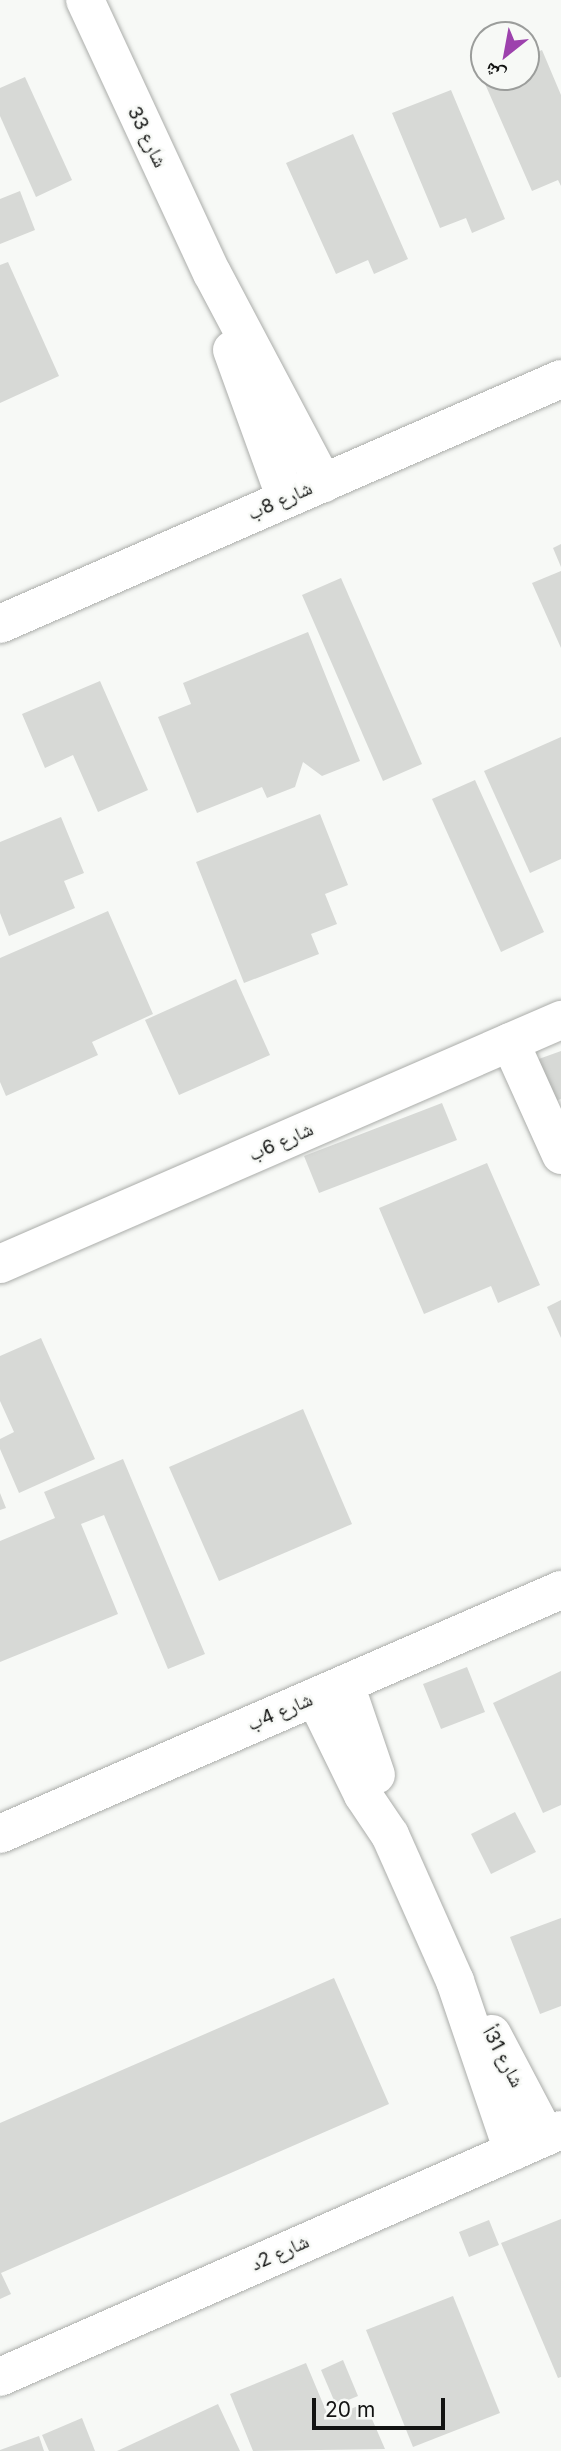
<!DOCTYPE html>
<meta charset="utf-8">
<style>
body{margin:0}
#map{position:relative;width:561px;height:2451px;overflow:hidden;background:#f7f9f6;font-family:Inter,"Noto Naskh Arabic",sans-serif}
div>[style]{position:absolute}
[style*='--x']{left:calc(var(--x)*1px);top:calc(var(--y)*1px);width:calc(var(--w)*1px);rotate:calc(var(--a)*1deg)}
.building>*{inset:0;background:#d7d9d6}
.roads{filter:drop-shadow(0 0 2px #abadaa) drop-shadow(0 0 2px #abadaa)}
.minor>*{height:38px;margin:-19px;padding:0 19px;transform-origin:19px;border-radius:19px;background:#fff}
span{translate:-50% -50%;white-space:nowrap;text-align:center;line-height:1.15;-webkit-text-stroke:5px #f7f9f6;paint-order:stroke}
.street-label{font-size:19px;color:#121312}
.north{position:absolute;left:470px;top:21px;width:70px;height:70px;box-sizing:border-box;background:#f7f9f6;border:2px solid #9b9d9b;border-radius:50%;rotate:211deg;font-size:19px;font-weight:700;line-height:28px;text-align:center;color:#121312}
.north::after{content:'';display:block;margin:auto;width:24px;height:32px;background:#9d42ad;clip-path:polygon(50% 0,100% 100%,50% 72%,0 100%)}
.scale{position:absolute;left:312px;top:2398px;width:133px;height:32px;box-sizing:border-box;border:4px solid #121312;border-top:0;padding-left:9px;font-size:21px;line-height:24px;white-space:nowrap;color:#121312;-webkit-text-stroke:5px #f7f9f6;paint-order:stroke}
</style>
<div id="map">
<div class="building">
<div style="clip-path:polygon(542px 50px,561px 95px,561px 186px,558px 180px,532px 191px,482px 77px,526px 77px,526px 57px)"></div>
<div style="clip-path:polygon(25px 77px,72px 180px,36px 197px,0 116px,0 88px)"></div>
<div style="clip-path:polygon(451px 90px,505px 219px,472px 233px,466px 218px,440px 228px,392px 113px)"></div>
<div style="clip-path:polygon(353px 134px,408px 259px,374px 274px,368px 260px,336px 274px,286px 163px)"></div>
<div style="clip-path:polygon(20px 191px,35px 230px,0 244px,0 199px)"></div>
<div style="clip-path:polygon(8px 262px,59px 376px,0 403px,0 265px)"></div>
<div style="clip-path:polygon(561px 544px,561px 567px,553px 548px)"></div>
<div style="clip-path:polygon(561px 571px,561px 648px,532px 583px)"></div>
<div style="clip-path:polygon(341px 578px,422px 764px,383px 781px,302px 595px)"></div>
<div style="clip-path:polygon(308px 632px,360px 761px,322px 776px,303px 762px,295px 787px,267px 798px,262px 787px,197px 813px,158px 717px,191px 704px,183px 683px)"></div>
<div style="clip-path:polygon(100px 681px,148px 790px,98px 812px,73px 755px,45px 768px,22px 714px)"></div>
<div style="clip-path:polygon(561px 737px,561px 859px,530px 873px,484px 771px)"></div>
<div style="clip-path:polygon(475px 780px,544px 932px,501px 952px,432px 799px)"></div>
<div style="clip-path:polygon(320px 814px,348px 885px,325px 894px,337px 924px,311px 934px,319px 954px,244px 983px,196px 862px)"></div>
<div style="clip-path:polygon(61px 817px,84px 873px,64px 881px,75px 908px,9px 936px,0 913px,0 842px)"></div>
<div style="clip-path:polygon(108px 911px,153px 1014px,92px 1042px,98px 1055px,6px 1096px,0 1082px,0 958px)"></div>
<div style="clip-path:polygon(236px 979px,270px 1055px,179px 1095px,145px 1020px)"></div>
<div style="clip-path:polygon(561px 1051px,561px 1099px,551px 1102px,536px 1060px)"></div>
<div style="clip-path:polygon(442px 1103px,457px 1140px,319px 1193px,304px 1156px)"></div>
<div style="clip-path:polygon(487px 1163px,540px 1285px,498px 1303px,491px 1286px,424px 1314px,379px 1208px)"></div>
<div style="clip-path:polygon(561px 1300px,561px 1338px,547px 1307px)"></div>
<div style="clip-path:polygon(41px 1338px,95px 1459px,19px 1493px,0 1449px,0 1439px,14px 1432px,0 1401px,0 1356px)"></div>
<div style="clip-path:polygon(303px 1409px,352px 1524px,219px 1581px,169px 1467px)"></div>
<div style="clip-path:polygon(123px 1459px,205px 1654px,168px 1669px,104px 1515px,81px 1524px,118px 1614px,0 1662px,0 1541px,55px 1518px,44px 1492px)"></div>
<div style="clip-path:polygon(0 1493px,6px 1508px,0 1510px)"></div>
<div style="clip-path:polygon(467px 1667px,485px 1712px,441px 1729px,423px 1684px)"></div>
<div style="clip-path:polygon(561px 1671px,561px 1805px,543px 1813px,493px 1703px)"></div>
<div style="clip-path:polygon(515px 1812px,536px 1852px,491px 1874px,471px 1834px)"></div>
<div style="clip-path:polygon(561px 1918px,561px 2006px,540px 2014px,510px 1937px)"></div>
<div style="clip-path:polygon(334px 1978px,389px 2104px,1px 2273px,11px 2294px,0 2299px,0 2123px)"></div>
<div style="clip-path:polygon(561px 2219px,561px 2377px,558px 2378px,501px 2243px)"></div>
<div style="clip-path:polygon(489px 2220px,499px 2245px,469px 2257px,459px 2232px)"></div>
<div style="clip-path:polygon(453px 2296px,500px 2413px,413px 2447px,366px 2330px)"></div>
<div style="clip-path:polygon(343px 2360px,358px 2396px,336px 2405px,321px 2370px)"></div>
<div style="clip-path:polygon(306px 2363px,329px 2418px,365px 2403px,385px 2449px,253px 2451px,230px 2394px)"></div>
<div style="clip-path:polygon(218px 2404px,240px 2451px,117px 2451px)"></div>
<div style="clip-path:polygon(82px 2418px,95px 2451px,49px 2451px,42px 2435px)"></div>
<div style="clip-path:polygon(39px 2436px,44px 2451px,0 2451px,0 2450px)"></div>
</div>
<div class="roads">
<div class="minor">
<div style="--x:85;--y:0;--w:301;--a:65.1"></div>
<div style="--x:212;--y:273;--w:238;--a:62.1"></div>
<div style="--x:232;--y:350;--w:158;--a:70.1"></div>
<div style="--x:0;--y:624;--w:612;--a:-23.59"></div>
<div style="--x:510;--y:1042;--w:124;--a:65.7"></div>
<div style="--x:0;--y:1264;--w:612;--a:-23.51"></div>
<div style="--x:345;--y:1684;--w:96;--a:71.2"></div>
<div style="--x:315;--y:1697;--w:109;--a:63.9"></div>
<div style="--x:363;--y:1795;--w:48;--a:56"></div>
<div style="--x:390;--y:1835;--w:160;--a:66"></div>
<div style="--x:455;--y:1981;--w:180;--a:71.2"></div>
<div style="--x:0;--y:1834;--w:612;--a:-23.51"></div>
<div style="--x:492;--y:2034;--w:116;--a:62.3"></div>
<div style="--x:0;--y:2377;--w:613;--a:-23.76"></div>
</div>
</div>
<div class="street-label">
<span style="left:147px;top:137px;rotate:64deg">شارع 33</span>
<span style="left:280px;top:501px;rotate:-24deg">شارع 8ب</span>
<span style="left:281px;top:1142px;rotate:-24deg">شارع 6ب</span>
<span style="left:280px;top:1712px;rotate:-23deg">شارع 4ب</span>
<span style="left:503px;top:2057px;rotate:62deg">شارع 31أ</span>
<span style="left:280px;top:2253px;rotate:-24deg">شارع 2د</span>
</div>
<div class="north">ش</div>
<div class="scale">20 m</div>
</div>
